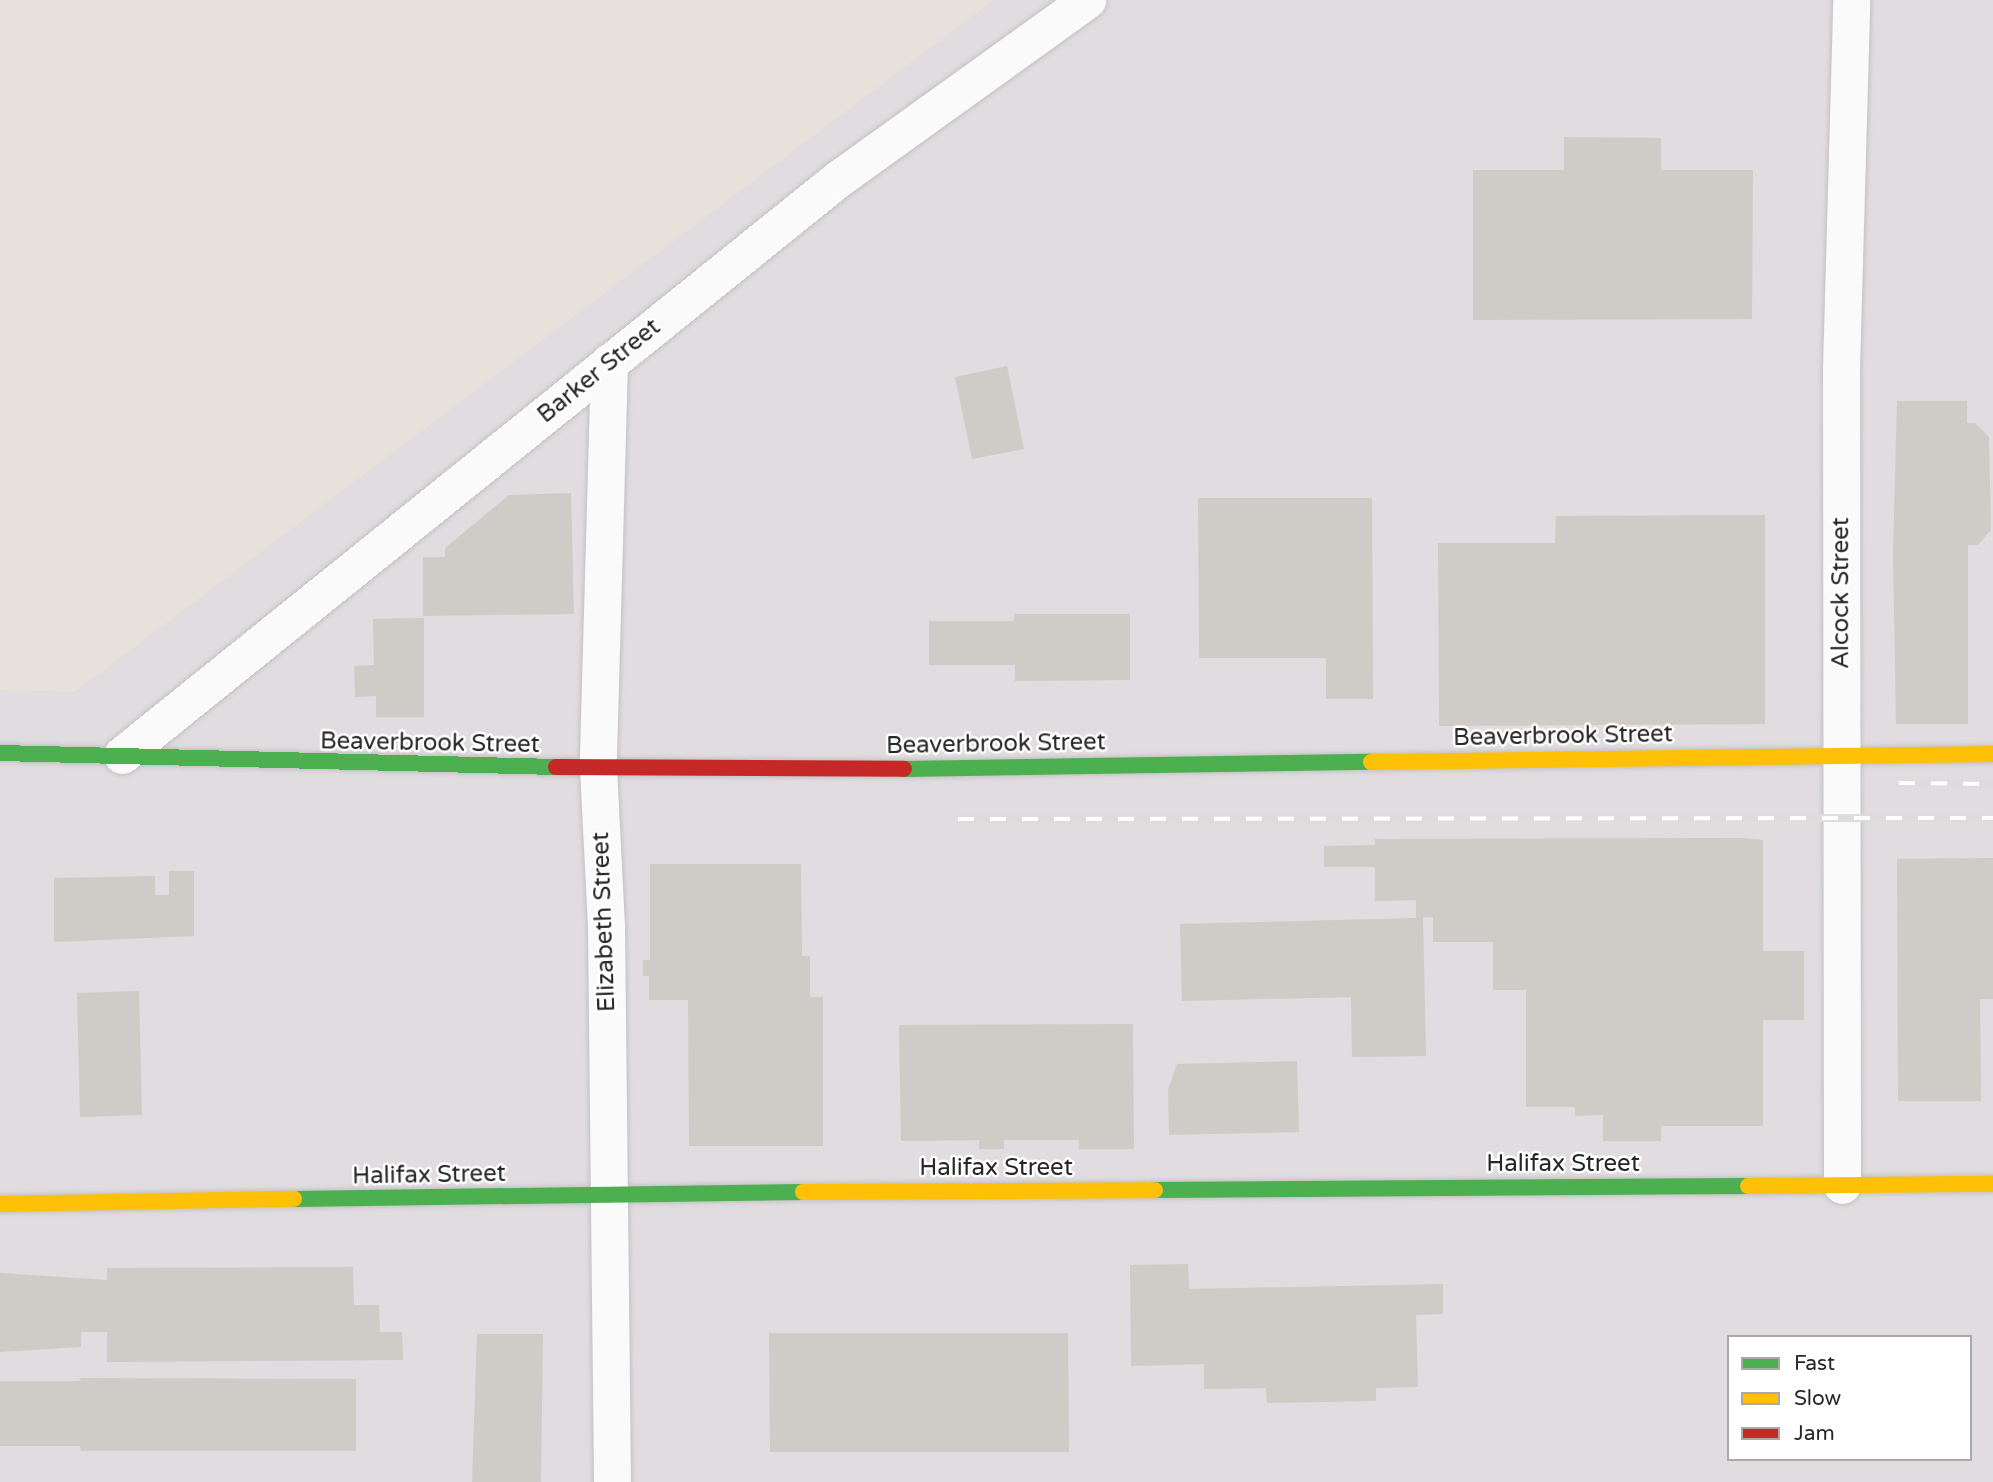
<!DOCTYPE html>
<style>
body{margin:0}
#map{position:relative;width:1993px;height:1482px;overflow:hidden;background:#e7e1db;font-family:"Varela Round",sans-serif}
div>[style]{position:absolute}
[style*='--x']{left:calc(var(--x)*1px);top:calc(var(--y)*1px);width:calc(var(--w)*1px);rotate:calc(var(--a)*1deg)}
.industrial>*{inset:0;background:#e0dcdf}
.building>*{inset:0;background:#cfcbc6}
.roads{filter:drop-shadow(0 0 2px #c2c1c2) drop-shadow(0 0 2px #c2c1c2)}
.street>*{height:37px;margin:-18.5px;padding:0 18.5px;transform-origin:18.5px;border-radius:18.5px;background:#fbfafa}
.fast>*{height:16px;margin:-8px;padding:0 8px;transform-origin:8px;border-radius:8px;background:#4caf50}
.slow>*{height:16px;margin:-8px;padding:0 8px;transform-origin:8px;border-radius:8px;background:#ffc107}
.jam>*{height:16px;margin:-8px;padding:0 8px;transform-origin:8px;border-radius:8px;background:#c62828}
.rail>*{height:8px;margin-top:-4px;transform-origin:0;background:repeating-linear-gradient(90deg,#fff 0 16px,#dcdcdd 0 32px);box-sizing:border-box;border-block:2px solid #dcdcdd}
span{translate:-50% -50%;white-space:nowrap;text-align:center;line-height:1.15;-webkit-text-stroke:5px #fff;paint-order:stroke}
.street-label{font-size:24px;color:#272727}
.legend{position:absolute;left:1727px;top:1335px;width:245px;height:126px;box-sizing:border-box;background:#fff;border:2px solid #a9a9a9;margin:0;padding:9px 12px;list-style:none;font-size:21px;color:#272727}
.legend li{display:flex;align-items:center;gap:14px;height:35px}
.legend b{width:35px;border:2px solid #a9a9a9}
</style>
<div id="map">
<div class="industrial">
<div style="clip-path:polygon(evenodd,994px 0,1993px 0,1993px 1482px,0 1482px,0 690px,75px 692px,994px 0,1729px 1337px,1970px 1337px,1970px 1459px,1729px 1459px,1729px 1337px)"></div>
</div>
<div class="building">
<div style="clip-path:polygon(1564px 137px,1661px 138px,1661px 170px,1753px 170px,1752px 319px,1473px 320px,1473px 170px,1564px 170px)"></div>
<div style="clip-path:polygon(1007px 366px,1024px 449px,972px 459px,955px 377px)"></div>
<div style="clip-path:polygon(1897px 401px,1967px 401px,1967px 423px,1975px 423px,1989px 437px,1991px 530px,1978px 545px,1968px 545px,1968px 724px,1896px 724px,1893px 554px)"></div>
<div style="clip-path:polygon(571px 493px,574px 614px,423px 616px,423px 557px,445px 557px,445px 548px,509px 495px)"></div>
<div style="clip-path:polygon(1198px 498px,1372px 498px,1373px 699px,1326px 699px,1326px 658px,1199px 658px)"></div>
<div style="clip-path:polygon(1765px 515px,1765px 724px,1439px 726px,1438px 543px,1555px 543px,1556px 516px)"></div>
<div style="clip-path:polygon(1014px 614px,1130px 614px,1130px 680px,1015px 681px,1015px 665px,929px 665px,929px 621px,1014px 621px)"></div>
<div style="clip-path:polygon(424px 618px,424px 717px,376px 717px,376px 696px,355px 697px,354px 666px,374px 665px,373px 619px)"></div>
<div style="clip-path:polygon(1742px 838px,1763px 840px,1763px 951px,1804px 951px,1804px 1020px,1763px 1020px,1763px 1126px,1661px 1126px,1661px 1141px,1603px 1141px,1603px 1115px,1575px 1116px,1575px 1107px,1526px 1107px,1526px 990px,1493px 990px,1493px 942px,1433px 942px,1433px 917px,1423px 917px,1426px 1056px,1352px 1057px,1351px 997px,1182px 1001px,1180px 924px,1416px 918px,1416px 900px,1375px 901px,1375px 867px,1324px 867px,1324px 846px,1375px 845px,1375px 839px)"></div>
<div style="clip-path:polygon(1993px 858px,1993px 999px,1980px 999px,1981px 1101px,1898px 1101px,1897px 859px)"></div>
<div style="clip-path:polygon(650px 864px,801px 864px,802px 956px,810px 956px,810px 997px,823px 997px,823px 1146px,689px 1146px,688px 1000px,649px 1000px,649px 976px,643px 976px,643px 960px,650px 960px)"></div>
<div style="clip-path:polygon(169px 871px,194px 871px,194px 936px,54px 942px,54px 878px,155px 876px,155px 895px,169px 895px)"></div>
<div style="clip-path:polygon(139px 991px,142px 1115px,80px 1117px,77px 993px)"></div>
<div style="clip-path:polygon(1133px 1024px,1134px 1149px,1079px 1149px,1079px 1140px,1004px 1140px,1004px 1149px,979px 1149px,979px 1140px,901px 1141px,899px 1025px)"></div>
<div style="clip-path:polygon(1297px 1061px,1299px 1132px,1169px 1135px,1168px 1090px,1177px 1064px)"></div>
<div style="clip-path:polygon(1188px 1264px,1189px 1289px,1443px 1284px,1443px 1314px,1416px 1315px,1418px 1387px,1376px 1388px,1376px 1401px,1267px 1403px,1266px 1388px,1204px 1389px,1204px 1364px,1131px 1366px,1130px 1265px)"></div>
<div style="clip-path:polygon(353px 1267px,354px 1305px,379px 1305px,380px 1332px,402px 1332px,403px 1360px,107px 1362px,107px 1332px,81px 1332px,81px 1347px,0 1352px,0 1273px,107px 1280px,107px 1268px)"></div>
<div style="clip-path:polygon(769px 1333px,1068px 1333px,1069px 1452px,770px 1452px)"></div>
<div style="clip-path:polygon(477px 1334px,543px 1334px,541px 1482px,472px 1482px)"></div>
<div style="clip-path:polygon(79px 1378px,356px 1379px,356px 1451px,81px 1451px,80px 1446px,0 1446px,0 1381px,81px 1381px)"></div>
</div>
<div class="roads">
<div class="street">
<div style="--x:609;--y:362;--w:406;--a:91.6"></div>
<div style="--x:598;--y:768;--w:158;--a:87.1"></div>
<div style="--x:606;--y:926;--w:556;--a:89.38"></div>
<div style="--x:122;--y:755;--w:919;--a:-38.82"></div>
<div style="--x:838;--y:179;--w:307;--a:-35.7"></div>
<div style="--x:1842;--y:1185;--w:816;--a:-90.07"></div>
<div style="--x:1841;--y:369;--w:369;--a:-88.4"></div>
</div>
<div class="fast">
<div style="--x:0;--y:753;--w:556;--a:1.44"></div>
<div style="--x:904;--y:769;--w:467;--a:-0.9"></div>
<div style="--x:1155;--y:1190;--w:593;--a:-0.39"></div>
<div style="--x:294;--y:1199;--w:509;--a:-0.79"></div>
</div>
<div class="slow">
<div style="--x:1371;--y:762;--w:622;--a:-0.74"></div>
<div style="--x:1748;--y:1186;--w:245;--a:-0.5"></div>
<div style="--x:803;--y:1192;--w:352;--a:-0.3"></div>
<div style="--x:0;--y:1204;--w:294;--a:-1"></div>
</div>
<div class="jam">
<div style="--x:556;--y:767;--w:348;--a:0.3"></div>
</div>
</div>
<div class="rail">
<div style="--x:1899;--y:783;--w:94;--a:0.6"></div>
<div style="--x:958;--y:819;--w:1035;--a:-0.06"></div>
</div>
<div class="street-label">
<span style="left:599px;top:371px;rotate:-39deg">Barker Street</span>
<span style="left:1841px;top:593px;rotate:-90deg">Alcock Street</span>
<span style="left:1563px;top:736px;rotate:-1deg">Beaverbrook Street</span>
<span style="left:430px;top:743px;rotate:1deg">Beaverbrook Street</span>
<span style="left:996px;top:744px;rotate:-1deg">Beaverbrook Street</span>
<span style="left:604px;top:922px;rotate:-92deg">Elizabeth Street</span>
<span style="left:1563px;top:1164px">Halifax Street</span>
<span style="left:996px;top:1168px">Halifax Street</span>
<span style="left:429px;top:1175px;rotate:-1deg">Halifax Street</span>
</div>
<ul class="legend">
<li><b style="height:9px;background:#4caf50"></b>Fast</li>
<li><b style="height:9px;background:#ffc107"></b>Slow</li>
<li><b style="height:9px;background:#c62828"></b>Jam</li>
</ul>
</div>
